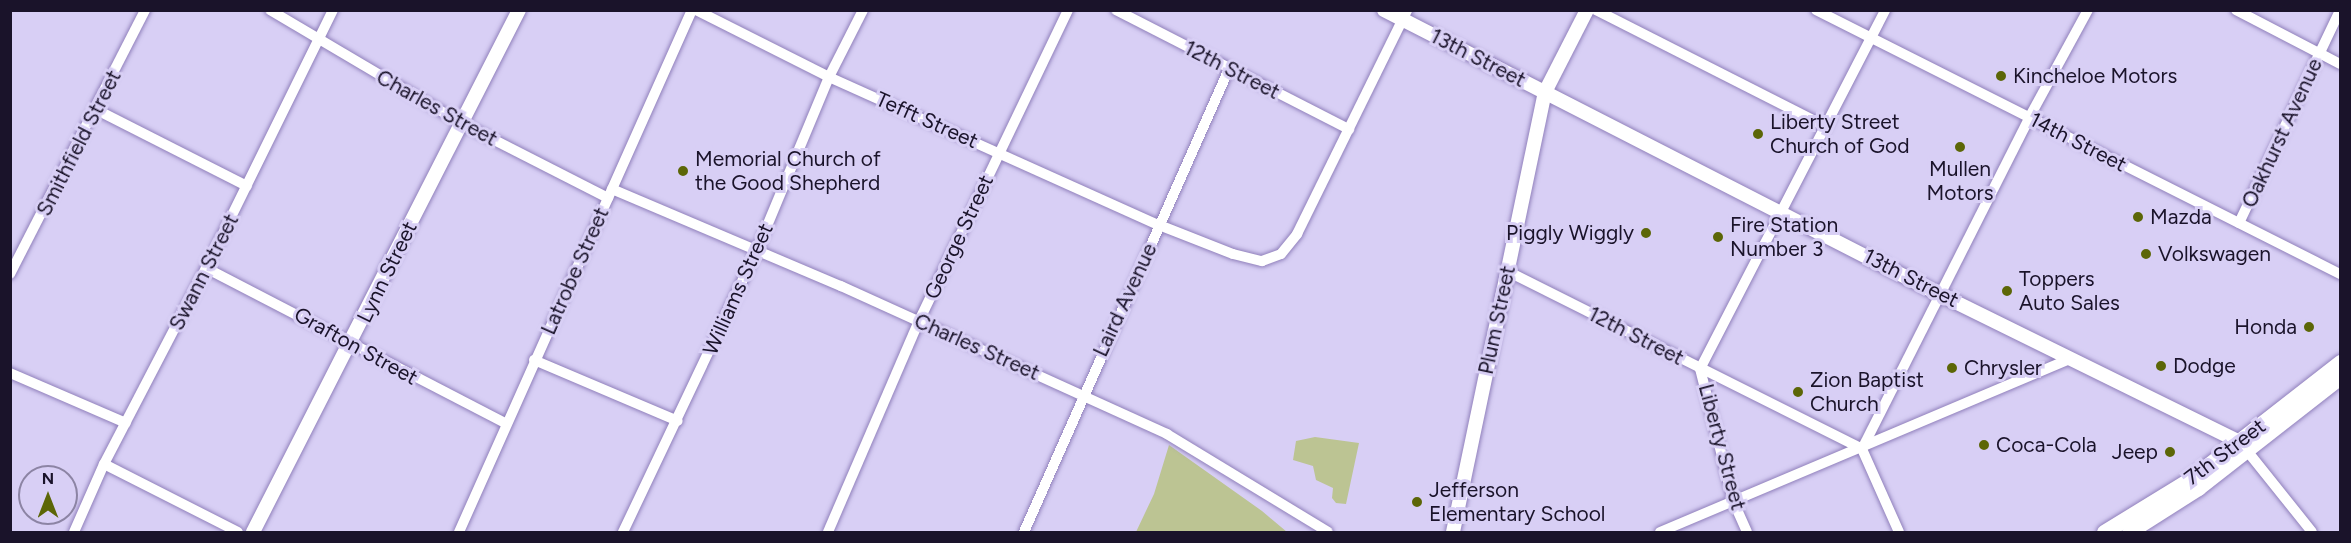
<!DOCTYPE html>
<style>
body{margin:0}
#map{position:relative;width:2351px;height:543px;overflow:hidden;background:#d8cff5;font-family:Figtree,sans-serif}
div>[style]{position:absolute}
[style*='--x']{left:calc(var(--x)*1px);top:calc(var(--y)*1px);width:calc(var(--w)*1px);rotate:calc(var(--a)*1deg)}
.green>*{inset:0;background:#bcc493}
.roads{filter:drop-shadow(0 0 2px #9080bb) drop-shadow(0 0 2px #9080bb)}
.minor>*{height:10px;margin:-5px;padding:0 5px;transform-origin:5px;border-radius:5px;background:#fff}
.tertiary>*{height:14px;margin:-7px;padding:0 7px;transform-origin:7px;border-radius:7px;background:#fff}
.secondary>*{height:15px;margin:-7.5px;padding:0 7.5px;transform-origin:7.5px;border-radius:7.5px;background:#fff}
.dots>*{width:16px;height:16px;translate:-50% -50%;box-sizing:border-box;border:3px solid #d8cff5;border-radius:50%}
span{translate:-50% -50%;white-space:nowrap;text-align:center;line-height:1.15;-webkit-text-stroke:6px #d8cff5;paint-order:stroke}
.street-label{font-size:21px;color:#1a132a}
.poi-label{font-size:21px;color:#1a132a}
.left{translate:0 -50%;text-align:left}
.right{translate:-100% -50%;text-align:right}
.frame{position:absolute;inset:0;border:12px solid #1a132a;pointer-events:none}
.north{position:absolute;left:18px;top:465px;width:60px;height:60px;box-sizing:border-box;background:#d8cff5;border:2px solid #8c84a4;border-radius:50%;rotate:0deg;font-size:16px;font-weight:700;line-height:24px;text-align:center;color:#1a132a}
.north::after{content:'';display:block;margin:auto;width:21px;height:27px;background:#5c6607;clip-path:polygon(50% 0,100% 100%,50% 72%,0 100%)}
</style>
<div id="map">
<div class="green">
<div style="clip-path:polygon(1315px 437px,1359px 443px,1346px 504px,1336px 503px,1332px 498px,1333px 488px,1316px 480px,1313px 466px,1293px 460px,1296px 441px)"></div>
<div style="clip-path:polygon(1169px 445px,1262px 511px,1287px 532px,1136px 532px,1154px 494px)"></div>
</div>
<div class="roads">
<div class="minor">
<div style="--x:270;--y:10;--w:222;--a:30.6"></div>
<div style="--x:461;--y:123;--w:165;--a:27"></div>
<div style="--x:696;--y:10;--w:149;--a:26.7"></div>
<div style="--x:829;--y:77;--w:362;--a:24.2"></div>
<div style="--x:1159;--y:225;--w:79;--a:21.4"></div>
<div style="--x:1233;--y:254;--w:30;--a:14"></div>
<div style="--x:1262;--y:261;--w:20;--a:-20"></div>
<div style="--x:1281;--y:254;--w:26;--a:-51"></div>
<div style="--x:1297;--y:234;--w:250;--a:-63.8"></div>
<div style="--x:1116;--y:10;--w:262;--a:27.1"></div>
<div style="--x:1596;--y:10;--w:257;--a:26.9"></div>
<div style="--x:1816;--y:10;--w:587;--a:26.74"></div>
<div style="--x:2236;--y:10;--w:117;--a:27.4"></div>
<div style="--x:97;--y:110;--w:168;--a:26.9"></div>
<div style="--x:612;--y:189;--w:249;--a:23"></div>
<div style="--x:841;--y:286;--w:358;--a:24.4"></div>
<div style="--x:1167;--y:434;--w:188;--a:31.3"></div>
<div style="--x:2239;--y:223;--w:236;--a:-64.6"></div>
<div style="--x:206;--y:268;--w:337;--a:27.4"></div>
<div style="--x:1507;--y:271;--w:397;--a:26.6"></div>
<div style="--x:10;--y:274;--w:297;--a:-62.9"></div>
<div style="--x:534;--y:360;--w:156;--a:23"></div>
<div style="--x:10;--y:373;--w:126;--a:23.3"></div>
<div style="--x:1862;--y:449;--w:371;--a:-63.2"></div>
<div style="--x:2029;--y:118;--w:123;--a:-61.4"></div>
<div style="--x:1862;--y:449;--w:91;--a:66"></div>
<div style="--x:2248;--y:452;--w:102;--a:51.3"></div>
<div style="--x:104;--y:464;--w:150;--a:26.9"></div>
<div style="--x:74;--y:532;--w:74;--a:-66.2"></div>
<div style="--x:104;--y:464;--w:221;--a:-62.5"></div>
<div style="--x:206;--y:268;--w:288;--a:-63.8"></div>
<div style="--x:459;--y:532;--w:572;--a:-65.95"></div>
<div style="--x:623;--y:532;--w:312;--a:-64.6"></div>
<div style="--x:757;--y:250;--w:187;--a:-67.4"></div>
<div style="--x:829;--y:77;--w:75;--a:-63.1"></div>
<div style="--x:828;--y:532;--w:230;--a:-66.7"></div>
<div style="--x:919;--y:321;--w:345;--a:-64.4"></div>
<div style="--x:1024;--y:532;--w:506;--a:-66.12"></div>
<div style="--x:1660;--y:532;--w:447;--a:-22.9"></div>
<div style="--x:1747;--y:532;--w:35;--a:-114"></div>
<div style="--x:1733;--y:500;--w:135;--a:-104.1"></div>
<div style="--x:1700;--y:369;--w:404;--a:-62.7"></div>
</div>
<div class="tertiary">
<div style="--x:1384;--y:10;--w:626;--a:27.1"></div>
<div style="--x:1941;--y:295;--w:333;--a:26.2"></div>
<div style="--x:2240;--y:442;--w:8;--a:50"></div>
<div style="--x:253;--y:532;--w:586;--a:-63"></div>
<div style="--x:1453;--y:532;--w:450;--a:-78.2"></div>
<div style="--x:1545;--y:92;--w:92;--a:-62.9"></div>
</div>
<div class="secondary">
<div style="--x:2104;--y:532;--w:100;--a:-31.5"></div>
<div style="--x:2189;--y:480;--w:192;--a:-38"></div>
<div style="--x:2129;--y:532;--w:82;--a:-32.5"></div>
<div style="--x:2198;--y:488;--w:180;--a:-38"></div>
</div>
</div>
<div class="dots">
<div style="left:2001px;top:76px;background:#5c6607"></div>
<div style="left:1758px;top:134px;background:#5c6607"></div>
<div style="left:1960px;top:147px;background:#5c6607"></div>
<div style="left:683px;top:171px;background:#5c6607"></div>
<div style="left:2138px;top:217px;background:#5c6607"></div>
<div style="left:1646px;top:233px;background:#5c6607"></div>
<div style="left:1718px;top:237px;background:#5c6607"></div>
<div style="left:2146px;top:254px;background:#5c6607"></div>
<div style="left:2007px;top:291px;background:#5c6607"></div>
<div style="left:2309px;top:327px;background:#5c6607"></div>
<div style="left:2161px;top:366px;background:#5c6607"></div>
<div style="left:1952px;top:368px;background:#5c6607"></div>
<div style="left:1798px;top:392px;background:#5c6607"></div>
<div style="left:1984px;top:445px;background:#5c6607"></div>
<div style="left:2170px;top:452px;background:#5c6607"></div>
<div style="left:1417px;top:502px;background:#5c6607"></div>
</div>
<div class="street-label">
<span style="left:1478px;top:58px;rotate:27deg">13th Street</span>
<span style="left:1232px;top:70px;rotate:27deg">12th Street</span>
<span style="left:437px;top:108px;rotate:29deg">Charles Street</span>
<span style="left:927px;top:120px;rotate:24deg">Tefft Street</span>
<span style="left:2282px;top:133px;rotate:-65deg">Oakhurst Avenue</span>
<span style="left:2078px;top:142px;rotate:27deg">14th Street</span>
<span style="left:79px;top:143px;rotate:-63deg">Smithfield Street</span>
<span style="left:959px;top:237px;rotate:-65deg">George Street</span>
<span style="left:575px;top:271px;rotate:-66deg">Latrobe Street</span>
<span style="left:204px;top:272px;rotate:-63deg">Swann Street</span>
<span style="left:387px;top:272px;rotate:-64deg">Lynn Street</span>
<span style="left:1911px;top:278px;rotate:27deg">13th Street</span>
<span style="left:738px;top:289px;rotate:-66deg">Williams Street</span>
<span style="left:1125px;top:300px;rotate:-65deg">Laird Avenue</span>
<span style="left:1497px;top:320px;rotate:-78deg">Plum Street</span>
<span style="left:1636px;top:336px;rotate:27deg">12th Street</span>
<span style="left:356px;top:346px;rotate:29deg">Grafton Street</span>
<span style="left:977px;top:347px;rotate:24deg">Charles Street</span>
<span style="left:1722px;top:447px;rotate:75deg">Liberty Street</span>
<span style="left:2225px;top:452px;rotate:-37deg">7th Street</span>
</div>
<div class="poi-label">
<span class="left" style="left:2013px;top:76px">Kincheloe Motors</span>
<span class="left" style="left:1770px;top:134px">Liberty Street<br>Church of God</span>
<span class="left" style="left:695px;top:171px">Memorial Church of<br>the Good Shepherd</span>
<span style="left:1960px;top:181px">Mullen<br>Motors</span>
<span class="left" style="left:2150px;top:217px">Mazda</span>
<span class="left" style="left:1730px;top:237px">Fire Station<br>Number 3</span>
<span class="right" style="left:1634px;top:233px">Piggly Wiggly</span>
<span class="left" style="left:2158px;top:254px">Volkswagen</span>
<span class="left" style="left:2019px;top:291px">Toppers<br>Auto Sales</span>
<span class="right" style="left:2297px;top:327px">Honda</span>
<span class="left" style="left:2173px;top:366px">Dodge</span>
<span class="left" style="left:1964px;top:368px">Chrysler</span>
<span class="left" style="left:1810px;top:392px">Zion Baptist<br>Church</span>
<span class="left" style="left:1996px;top:445px">Coca-Cola</span>
<span class="right" style="left:2158px;top:452px">Jeep</span>
<span class="left" style="left:1429px;top:502px">Jefferson<br>Elementary School</span>
</div>
<div class="frame"></div>
<div class="north">N</div>
</div>
